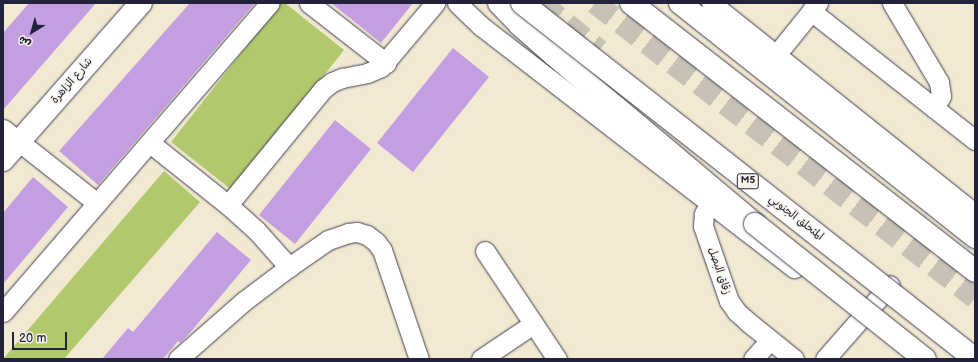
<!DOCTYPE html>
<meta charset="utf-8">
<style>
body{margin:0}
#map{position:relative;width:978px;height:362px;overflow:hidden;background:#f2e9d3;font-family:"Balsamiq Sans","Playpen Sans Arabic",sans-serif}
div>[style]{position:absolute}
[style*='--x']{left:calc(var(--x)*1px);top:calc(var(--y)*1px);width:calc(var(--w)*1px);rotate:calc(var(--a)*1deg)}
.green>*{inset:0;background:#b1c86d}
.building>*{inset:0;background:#c39fe1}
.primary-tunnel>*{height:22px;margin-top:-11px;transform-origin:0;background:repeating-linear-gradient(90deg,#c8c1b5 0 22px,transparent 0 33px)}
.roads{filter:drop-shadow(0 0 1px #414052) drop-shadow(0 0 1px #414052)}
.street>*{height:19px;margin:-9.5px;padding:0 9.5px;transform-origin:9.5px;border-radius:9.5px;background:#fff}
.primary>*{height:22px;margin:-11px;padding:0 11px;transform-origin:11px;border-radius:11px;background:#fff}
.highway>*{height:22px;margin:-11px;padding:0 11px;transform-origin:11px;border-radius:11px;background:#fff}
.bridges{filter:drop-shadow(0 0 1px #414052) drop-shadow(0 0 1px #414052)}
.highway-bridge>*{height:22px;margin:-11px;padding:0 11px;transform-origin:11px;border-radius:11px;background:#fff}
span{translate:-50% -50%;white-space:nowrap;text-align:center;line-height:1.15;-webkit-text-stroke:3px #f7f3e8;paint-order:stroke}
.shield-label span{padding:1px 3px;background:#f7f3e8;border:1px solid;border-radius:3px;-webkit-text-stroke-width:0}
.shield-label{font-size:10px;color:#22223b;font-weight:700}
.street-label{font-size:11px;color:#22223b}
.frame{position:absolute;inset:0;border:4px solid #22223b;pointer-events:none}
.north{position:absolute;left:12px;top:12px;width:40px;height:40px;-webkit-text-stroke:3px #f7f3e8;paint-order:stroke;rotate:217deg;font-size:11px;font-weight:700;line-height:16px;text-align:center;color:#22223b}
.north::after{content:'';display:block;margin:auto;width:14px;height:18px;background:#22223b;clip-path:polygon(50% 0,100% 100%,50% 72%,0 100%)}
.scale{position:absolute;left:12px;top:332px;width:55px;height:18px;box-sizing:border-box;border:2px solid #22223b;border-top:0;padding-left:5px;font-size:12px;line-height:14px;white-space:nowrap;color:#22223b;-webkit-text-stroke:3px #f7f3e8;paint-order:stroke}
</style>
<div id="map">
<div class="green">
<div style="clip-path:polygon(281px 3px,285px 3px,344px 50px,233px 191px,171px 142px)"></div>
<div style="clip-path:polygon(164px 171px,200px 202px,64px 359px,3px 359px)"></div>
</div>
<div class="building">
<div style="clip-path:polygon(29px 3px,96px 3px,3px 110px,3px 33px)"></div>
<div style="clip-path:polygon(190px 3px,255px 3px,98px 185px,59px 151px)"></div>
<div style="clip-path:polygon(331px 3px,413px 3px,381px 43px)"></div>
<div style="clip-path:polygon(453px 48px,489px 77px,413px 172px,377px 143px)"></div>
<div style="clip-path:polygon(335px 120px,371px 149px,295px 244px,259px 215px)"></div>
<div style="clip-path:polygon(33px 177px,68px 207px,3px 284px,3px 213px)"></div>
<div style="clip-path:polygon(217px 232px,251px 260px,189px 334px,180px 343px,178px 341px,163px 359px,102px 359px,128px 328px,133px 332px)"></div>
</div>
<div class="primary-tunnel">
<div style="--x:541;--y:3;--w:75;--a:39"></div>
<div style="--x:595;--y:3;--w:481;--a:37.8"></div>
</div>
<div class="roads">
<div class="street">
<div style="--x:309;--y:3;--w:98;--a:37.9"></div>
<div style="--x:457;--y:3;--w:33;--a:44"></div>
<div style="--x:481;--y:26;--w:396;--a:37.7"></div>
<div style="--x:711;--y:3;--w:338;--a:38.6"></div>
<div style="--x:892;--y:3;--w:92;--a:59.3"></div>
<div style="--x:939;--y:82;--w:14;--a:82"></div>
<div style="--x:941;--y:96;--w:14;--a:120"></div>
<div style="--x:811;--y:11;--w:209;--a:38.2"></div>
<div style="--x:776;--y:55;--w:67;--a:-51.1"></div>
<div style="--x:3;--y:129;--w:120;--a:38.2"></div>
<div style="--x:150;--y:143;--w:100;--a:38.5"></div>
<div style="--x:228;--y:205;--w:38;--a:42"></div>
<div style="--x:256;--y:230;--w:50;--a:48.3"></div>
<div style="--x:710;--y:203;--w:13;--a:119"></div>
<div style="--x:704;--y:214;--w:12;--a:95"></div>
<div style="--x:703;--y:226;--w:79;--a:70.9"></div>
<div style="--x:729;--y:301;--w:14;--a:54"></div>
<div style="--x:737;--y:312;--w:15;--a:42"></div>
<div style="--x:748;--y:322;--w:59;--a:38.8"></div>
<div style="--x:228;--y:205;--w:150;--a:-50.7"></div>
<div style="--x:323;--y:89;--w:11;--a:-38"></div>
<div style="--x:332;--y:82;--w:11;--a:-22"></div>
<div style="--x:342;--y:78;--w:25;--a:-11"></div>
<div style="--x:367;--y:73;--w:15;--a:-23"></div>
<div style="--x:381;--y:67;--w:84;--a:-49.8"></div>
<div style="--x:485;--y:251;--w:130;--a:56.3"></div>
<div style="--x:3;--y:312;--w:408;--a:-49.2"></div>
<div style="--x:178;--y:359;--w:88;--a:-41.3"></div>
<div style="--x:244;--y:301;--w:56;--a:-37.1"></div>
<div style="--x:289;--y:267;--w:47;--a:-34.7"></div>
<div style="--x:328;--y:240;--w:21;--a:-19"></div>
<div style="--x:348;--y:233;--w:9;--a:-6"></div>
<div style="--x:357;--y:232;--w:10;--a:17"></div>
<div style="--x:367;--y:235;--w:11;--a:38"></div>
<div style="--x:376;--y:242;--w:10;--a:53"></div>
<div style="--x:382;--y:250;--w:115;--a:71.3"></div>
<div style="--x:481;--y:359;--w:63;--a:-33.9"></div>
<div style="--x:753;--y:359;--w:25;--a:-48"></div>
<div style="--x:825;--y:359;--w:98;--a:-48.7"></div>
</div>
<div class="primary">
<div style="--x:3;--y:160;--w:209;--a:-48.7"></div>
</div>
<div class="highway">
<div style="--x:499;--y:3;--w:30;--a:46"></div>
<div style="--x:520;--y:25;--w:45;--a:41.4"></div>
<div style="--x:554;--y:55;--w:263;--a:40.1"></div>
<div style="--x:631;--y:3;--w:436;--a:37.9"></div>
<div style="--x:680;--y:3;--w:377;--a:38.4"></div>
</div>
</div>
<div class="bridges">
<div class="highway-bridge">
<div style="--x:522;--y:3;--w:576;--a:38.16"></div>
<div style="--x:755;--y:224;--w:217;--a:38.5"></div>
</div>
</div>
<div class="shield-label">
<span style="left:748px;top:181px">M5</span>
</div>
<div class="street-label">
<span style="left:72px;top:81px;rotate:-49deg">شارع الزاهرة</span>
<span style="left:796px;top:218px;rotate:38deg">المتحلق الجنوبي</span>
<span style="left:719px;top:271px;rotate:71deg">زقاق البصل</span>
</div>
<div class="frame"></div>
<div class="north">ش</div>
<div class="scale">20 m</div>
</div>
